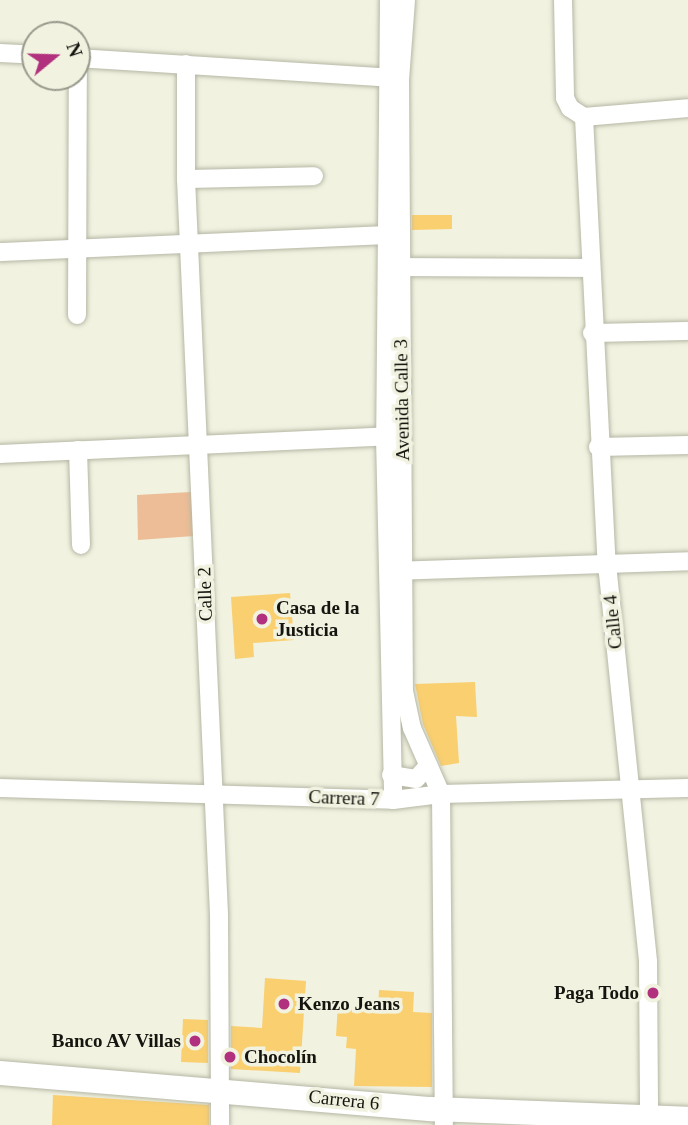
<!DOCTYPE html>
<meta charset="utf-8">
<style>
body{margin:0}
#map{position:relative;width:688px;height:1125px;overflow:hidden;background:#f1f2e0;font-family:"Times New Roman",serif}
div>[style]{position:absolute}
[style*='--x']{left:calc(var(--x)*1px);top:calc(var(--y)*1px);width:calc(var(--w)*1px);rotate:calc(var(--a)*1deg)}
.green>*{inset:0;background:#ecbd96}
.building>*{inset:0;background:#facf6f}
.roads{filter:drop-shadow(0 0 2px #b6b7a5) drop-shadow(0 0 2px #b6b7a5)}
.minor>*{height:18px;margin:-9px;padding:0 9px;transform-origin:9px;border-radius:9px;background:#fff}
.secondary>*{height:24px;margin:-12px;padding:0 12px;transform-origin:12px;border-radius:12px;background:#fff}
.dots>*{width:19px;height:19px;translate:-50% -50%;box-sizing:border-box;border:4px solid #f1f2e0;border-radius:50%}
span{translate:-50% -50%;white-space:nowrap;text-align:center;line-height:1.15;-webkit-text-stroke:7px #f1f2e0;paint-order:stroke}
.street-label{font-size:19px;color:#15150f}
.poi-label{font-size:19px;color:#15150f;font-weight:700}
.left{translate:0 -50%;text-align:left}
.right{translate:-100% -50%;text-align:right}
.north{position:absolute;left:21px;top:21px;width:70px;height:70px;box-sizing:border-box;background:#f1f2e0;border:2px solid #999a8c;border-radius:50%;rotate:71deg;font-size:19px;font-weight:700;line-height:28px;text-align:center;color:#15150f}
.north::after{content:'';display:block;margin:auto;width:24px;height:32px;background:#b1317e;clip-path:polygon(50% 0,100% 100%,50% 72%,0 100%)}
</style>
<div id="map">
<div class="green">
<div style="clip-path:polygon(191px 492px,194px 536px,138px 540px,137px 495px)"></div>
</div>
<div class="building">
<div style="clip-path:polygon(412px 215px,452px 215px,452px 229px,412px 230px)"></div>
<div style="clip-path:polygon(290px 593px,294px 640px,253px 643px,254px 657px,235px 659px,231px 597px)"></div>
<div style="clip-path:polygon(475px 682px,477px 717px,456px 716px,459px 763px,441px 766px,423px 724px,415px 684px)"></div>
<div style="clip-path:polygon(265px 978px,306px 981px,300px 1073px,231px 1069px,231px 1026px,262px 1028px)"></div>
<div style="clip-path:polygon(379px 990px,414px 992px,413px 1012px,432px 1013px,432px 1087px,354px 1086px,356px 1049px,346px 1048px,347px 1037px,336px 1036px,338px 1004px,378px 1008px)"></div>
<div style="clip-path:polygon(183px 1019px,208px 1020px,208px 1063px,181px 1062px)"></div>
<div style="clip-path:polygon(53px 1095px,209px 1105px,209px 1125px,52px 1125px)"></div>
</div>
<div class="roads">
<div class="minor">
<div style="--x:389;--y:0;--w:437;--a:90.5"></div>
<div style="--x:385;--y:437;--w:363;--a:88.7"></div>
<div style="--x:406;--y:0;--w:79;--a:94.3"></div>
<div style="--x:400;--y:79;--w:612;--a:89.63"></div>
<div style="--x:404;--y:691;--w:38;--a:78"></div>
<div style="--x:412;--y:728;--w:72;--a:66.3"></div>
<div style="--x:441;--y:794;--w:331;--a:89.5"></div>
<div style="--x:563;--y:0;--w:98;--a:88.8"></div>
<div style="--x:565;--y:98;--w:11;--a:63"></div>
<div style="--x:570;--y:108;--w:17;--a:33"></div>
<div style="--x:0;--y:53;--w:35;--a:3"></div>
<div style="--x:77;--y:58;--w:322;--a:3.6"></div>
<div style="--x:186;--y:64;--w:115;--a:90"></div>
<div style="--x:186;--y:179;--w:736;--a:87.43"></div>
<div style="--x:219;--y:914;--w:211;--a:89.7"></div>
<div style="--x:584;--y:117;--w:448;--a:87.1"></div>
<div style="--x:607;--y:564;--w:400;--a:84.1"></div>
<div style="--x:648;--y:962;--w:163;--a:89.6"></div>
<div style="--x:584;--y:117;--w:104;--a:-4.9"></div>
<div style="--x:186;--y:179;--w:128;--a:-1.3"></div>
<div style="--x:0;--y:252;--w:384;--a:-2.5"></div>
<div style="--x:400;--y:267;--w:188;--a:0.3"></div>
<div style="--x:77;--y:315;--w:257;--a:-89.8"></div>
<div style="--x:592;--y:333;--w:96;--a:-1.2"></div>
<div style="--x:598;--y:447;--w:90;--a:-1.3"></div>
<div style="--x:78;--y:450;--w:95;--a:88.2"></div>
<div style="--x:0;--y:454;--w:395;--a:-2.6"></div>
<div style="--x:393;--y:571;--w:295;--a:-1.9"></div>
<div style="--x:391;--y:775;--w:25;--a:9"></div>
<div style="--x:416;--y:779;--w:18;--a:-47"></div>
<div style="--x:0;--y:788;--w:393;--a:1.7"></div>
<div style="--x:393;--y:800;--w:48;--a:-7.1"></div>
<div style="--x:441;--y:794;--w:247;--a:-1.4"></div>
</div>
<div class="secondary">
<div style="--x:0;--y:1073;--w:433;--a:4.8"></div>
<div style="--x:432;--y:1109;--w:256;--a:2.2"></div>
</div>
</div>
<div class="dots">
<div style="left:262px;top:619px;background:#b1317e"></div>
<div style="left:653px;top:993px;background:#b1317e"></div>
<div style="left:284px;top:1004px;background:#b1317e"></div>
<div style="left:195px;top:1041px;background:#b1317e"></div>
<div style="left:230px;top:1057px;background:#b1317e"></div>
</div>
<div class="street-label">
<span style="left:402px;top:400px;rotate:-91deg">Avenida Calle 3</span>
<span style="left:205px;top:594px;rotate:-92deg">Calle 2</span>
<span style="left:613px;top:622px;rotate:-96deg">Calle 4</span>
<span style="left:344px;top:798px;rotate:2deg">Carrera 7</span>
<span style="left:344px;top:1100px;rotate:6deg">Carrera 6</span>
</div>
<div class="poi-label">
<span class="left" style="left:276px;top:619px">Casa de la<br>Justicia</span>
<span class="right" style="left:639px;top:993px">Paga Todo</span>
<span class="left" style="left:298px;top:1004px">Kenzo Jeans</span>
<span class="right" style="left:181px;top:1041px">Banco AV Villas</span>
<span class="left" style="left:244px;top:1057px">Chocolín</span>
</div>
<div class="north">N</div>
</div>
